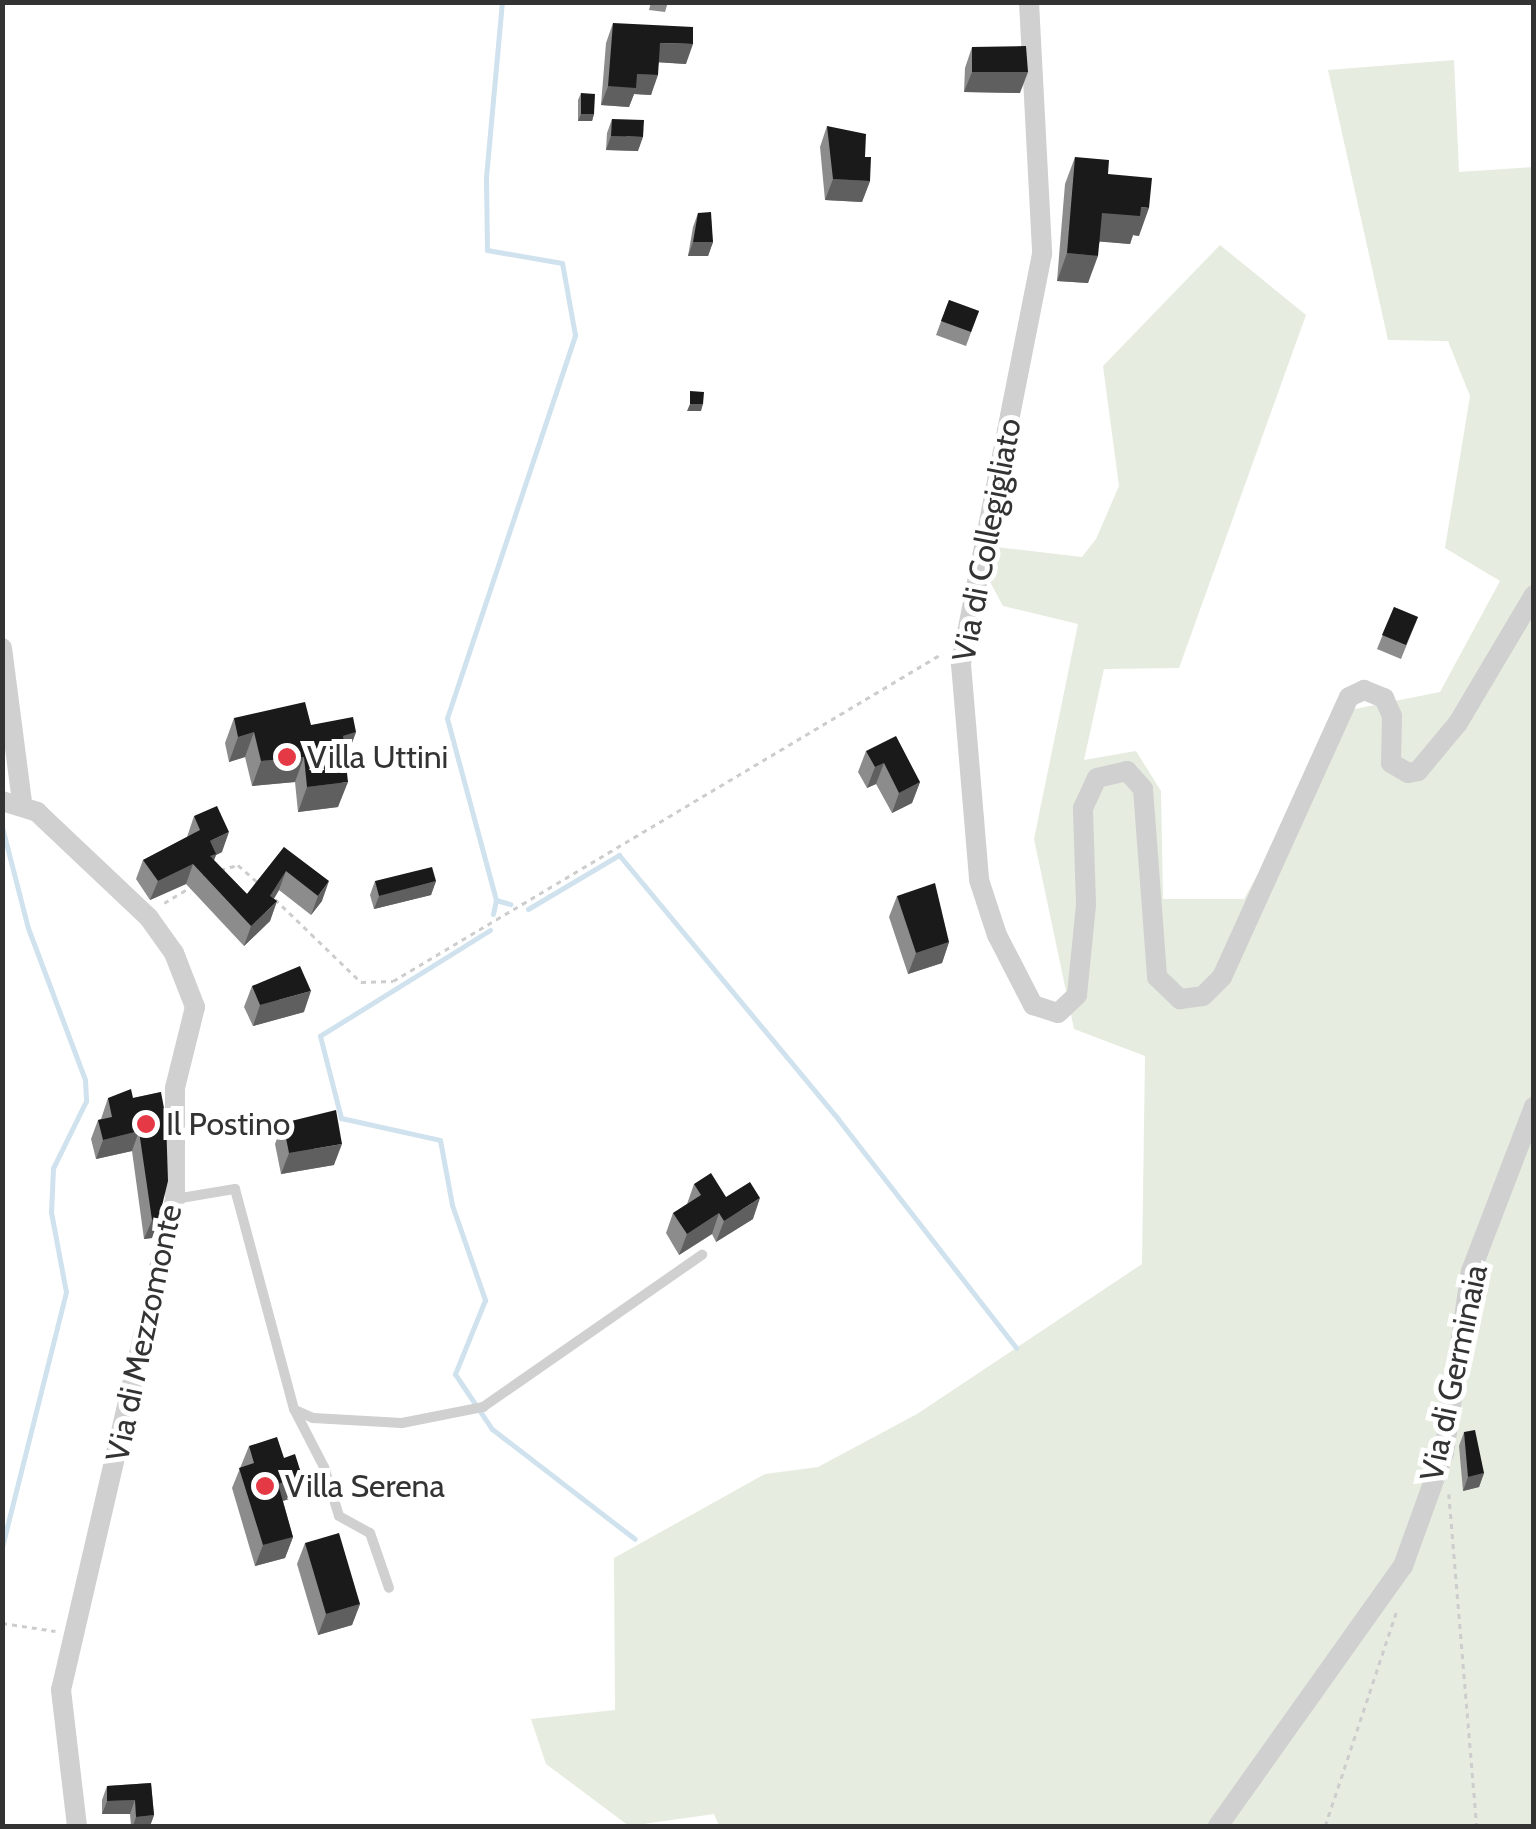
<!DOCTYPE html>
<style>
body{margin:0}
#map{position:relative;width:1536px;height:1829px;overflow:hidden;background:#fff;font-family:Cabin,sans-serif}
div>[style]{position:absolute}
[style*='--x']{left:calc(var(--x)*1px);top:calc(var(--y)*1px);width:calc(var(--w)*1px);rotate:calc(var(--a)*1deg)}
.green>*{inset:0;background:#e6ecdf}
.stream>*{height:5px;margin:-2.5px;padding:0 2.5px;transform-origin:2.5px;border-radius:2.5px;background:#cfe2ee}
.path>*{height:2.5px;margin-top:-1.25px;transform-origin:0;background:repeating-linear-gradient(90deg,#cdcdcd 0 5px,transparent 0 10px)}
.lane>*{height:10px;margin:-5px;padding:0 5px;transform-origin:5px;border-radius:5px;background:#d0d0d0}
.street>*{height:20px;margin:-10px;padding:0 10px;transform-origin:10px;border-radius:10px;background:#d0d0d0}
.wall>*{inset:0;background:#8c8c8c}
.shaded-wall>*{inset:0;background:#5f5f5f}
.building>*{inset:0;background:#1a1a1a}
.dots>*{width:28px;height:28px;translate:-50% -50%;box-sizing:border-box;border:5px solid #fff;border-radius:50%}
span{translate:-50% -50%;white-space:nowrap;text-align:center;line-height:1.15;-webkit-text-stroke:10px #fff;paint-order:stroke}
.street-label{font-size:32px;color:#333}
.poi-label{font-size:32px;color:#333}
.left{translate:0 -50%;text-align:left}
.frame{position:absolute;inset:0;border:5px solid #333;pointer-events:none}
</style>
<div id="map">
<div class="green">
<div style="clip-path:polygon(1454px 60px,1459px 172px,1534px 167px,1533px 1826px,719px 1826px,714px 1814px,629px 1826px,546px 1764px,531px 1719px,615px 1710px,614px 1558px,765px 1474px,818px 1467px,917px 1414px,1142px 1264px,1145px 1056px,1074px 1029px,1034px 839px,1078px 624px,1003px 606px,989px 580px,996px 547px,1082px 557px,1096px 539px,1119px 486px,1103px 366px,1220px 245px,1306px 315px,1179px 668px,1104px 669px,1084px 760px,1136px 751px,1161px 791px,1163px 899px,1244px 899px,1350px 710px,1440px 692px,1500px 581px,1445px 548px,1470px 396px,1448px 341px,1388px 340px,1328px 70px)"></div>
</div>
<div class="stream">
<div style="--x:2;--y:827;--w:104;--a:75.6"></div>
<div style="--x:28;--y:928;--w:162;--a:69.4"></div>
<div style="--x:85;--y:1080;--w:21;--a:87"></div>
<div style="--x:86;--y:1101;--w:75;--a:116.2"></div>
<div style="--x:53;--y:1168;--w:44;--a:92.6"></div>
<div style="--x:51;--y:1212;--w:81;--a:79.4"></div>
<div style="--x:66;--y:1292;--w:262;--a:104.1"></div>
<div style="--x:496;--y:900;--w:15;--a:16"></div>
<div style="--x:528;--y:909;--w:106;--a:-30.7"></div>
<div style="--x:619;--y:855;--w:343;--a:50.3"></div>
<div style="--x:838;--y:1119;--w:290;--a:52.1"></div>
<div style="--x:493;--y:914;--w:14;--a:-78"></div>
<div style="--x:496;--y:900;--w:188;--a:-105.1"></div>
<div style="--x:447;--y:718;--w:404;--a:-71.5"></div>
<div style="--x:575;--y:335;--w:73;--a:-100.2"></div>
<div style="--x:562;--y:263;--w:76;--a:-170.2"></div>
<div style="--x:487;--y:250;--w:73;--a:-90.8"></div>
<div style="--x:486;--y:177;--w:176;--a:-84.8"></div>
<div style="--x:490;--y:930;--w:200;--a:148.1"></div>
<div style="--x:320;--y:1036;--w:85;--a:75.6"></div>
<div style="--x:341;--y:1118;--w:101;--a:12.5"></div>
<div style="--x:440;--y:1140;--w:66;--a:79.5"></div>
<div style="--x:452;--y:1205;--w:101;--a:70.8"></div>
<div style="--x:485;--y:1300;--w:80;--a:112.1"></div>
<div style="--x:455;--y:1374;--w:66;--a:56.1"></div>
<div style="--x:492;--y:1429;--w:180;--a:37.6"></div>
</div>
<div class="path">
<div style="--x:220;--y:870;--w:19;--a:-16"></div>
<div style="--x:238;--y:865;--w:28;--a:41"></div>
<div style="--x:275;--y:899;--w:120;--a:44"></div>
<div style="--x:361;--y:982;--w:32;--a:-2"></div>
<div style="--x:393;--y:981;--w:640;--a:-30.81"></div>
<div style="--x:164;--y:903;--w:31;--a:-31"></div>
<div style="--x:1449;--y:1494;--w:333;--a:85.2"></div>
<div style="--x:2;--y:1623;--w:54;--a:8.6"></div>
<div style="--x:1325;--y:1826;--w:225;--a:-71.6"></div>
</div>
<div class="lane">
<div style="--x:175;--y:1199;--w:61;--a:-9.5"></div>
<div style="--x:235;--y:1189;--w:228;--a:75"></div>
<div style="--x:294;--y:1409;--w:65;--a:62.7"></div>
<div style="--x:324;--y:1467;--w:51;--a:73"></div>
<div style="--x:339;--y:1516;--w:35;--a:29"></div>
<div style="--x:370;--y:1533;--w:58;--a:70.9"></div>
<div style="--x:295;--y:1410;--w:20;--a:24"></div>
<div style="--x:313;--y:1418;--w:89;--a:3.2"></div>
<div style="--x:402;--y:1423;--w:83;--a:-11.2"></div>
<div style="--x:483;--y:1407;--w:267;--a:-34.8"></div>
</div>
<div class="street">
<div style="--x:1029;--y:2;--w:252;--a:87"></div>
<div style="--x:1042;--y:254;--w:418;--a:101.2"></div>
<div style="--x:961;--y:664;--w:217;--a:85.2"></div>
<div style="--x:979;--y:880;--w:58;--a:71.9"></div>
<div style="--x:997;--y:935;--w:79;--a:62.8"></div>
<div style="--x:1033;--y:1005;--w:26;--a:18"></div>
<div style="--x:1058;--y:1013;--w:26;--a:-43"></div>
<div style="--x:1077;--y:995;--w:90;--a:-84.3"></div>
<div style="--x:1086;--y:905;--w:97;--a:-91.8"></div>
<div style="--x:1083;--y:808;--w:33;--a:-65"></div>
<div style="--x:1097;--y:778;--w:31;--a:-13"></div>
<div style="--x:1127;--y:771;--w:24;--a:48"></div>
<div style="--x:1143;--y:789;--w:189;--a:85.7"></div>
<div style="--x:1157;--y:977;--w:32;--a:44"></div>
<div style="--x:1180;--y:999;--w:23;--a:-7"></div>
<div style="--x:1203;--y:996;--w:27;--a:-45"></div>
<div style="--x:1222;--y:977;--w:307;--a:-65.6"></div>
<div style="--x:1349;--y:697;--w:17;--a:-25"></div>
<div style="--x:1364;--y:690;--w:22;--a:22"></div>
<div style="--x:1384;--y:698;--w:20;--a:66"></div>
<div style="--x:1392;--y:716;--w:47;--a:91.2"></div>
<div style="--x:1391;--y:763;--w:20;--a:30"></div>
<div style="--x:1408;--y:773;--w:10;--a:-11"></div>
<div style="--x:1418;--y:771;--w:62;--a:-50.2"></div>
<div style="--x:1458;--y:723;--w:149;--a:-59.3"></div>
<div style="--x:2;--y:648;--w:156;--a:82.6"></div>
<div style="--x:2;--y:801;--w:37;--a:17"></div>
<div style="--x:37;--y:812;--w:154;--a:43.4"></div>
<div style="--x:149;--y:918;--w:43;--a:54.5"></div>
<div style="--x:174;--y:953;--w:58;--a:68.7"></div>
<div style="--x:195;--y:1007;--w:83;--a:103.9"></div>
<div style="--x:175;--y:1088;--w:111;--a:90"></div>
<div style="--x:175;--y:1199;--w:504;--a:103.07"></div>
<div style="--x:61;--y:1690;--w:137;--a:83.3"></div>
<div style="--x:1218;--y:1826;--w:319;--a:-54.6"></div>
<div style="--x:1403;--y:1566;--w:120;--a:-70.1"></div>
<div style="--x:1444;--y:1453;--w:184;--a:-81.6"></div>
<div style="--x:1471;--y:1271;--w:176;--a:-69"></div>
</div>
<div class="wall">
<div style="clip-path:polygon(651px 2px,668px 2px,665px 12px,649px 10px)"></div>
<div style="clip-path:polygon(613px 23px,686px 64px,659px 62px,651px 95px,634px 94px,629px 107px,601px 105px,606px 43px)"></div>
<div style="clip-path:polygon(972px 47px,1020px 93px,964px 92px,965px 68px)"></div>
<div style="clip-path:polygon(581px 93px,594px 114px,592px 121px,578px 121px,578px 100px)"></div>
<div style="clip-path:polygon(612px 119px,638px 151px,606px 150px,607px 133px)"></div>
<div style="clip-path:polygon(827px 126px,865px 157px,870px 181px,862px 202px,825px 200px,820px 147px)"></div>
<div style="clip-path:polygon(1075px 157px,1108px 174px,1139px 236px,1133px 235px,1130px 244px,1100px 241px,1088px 283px,1057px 281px,1065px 184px)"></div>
<div style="clip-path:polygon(698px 213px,713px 242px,708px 256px,688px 256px,693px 227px)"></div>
<div style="clip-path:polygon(949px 300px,979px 311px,966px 346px,936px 335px)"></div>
<div style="clip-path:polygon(1394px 607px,1418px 617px,1401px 659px,1377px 649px)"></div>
<div style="clip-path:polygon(234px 718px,356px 732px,347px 756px,345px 757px,338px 807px,298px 812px,295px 782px,252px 786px,245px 757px,229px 762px,225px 743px)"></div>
<div style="clip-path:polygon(866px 751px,920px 782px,912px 803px,892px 813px,876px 784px,867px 788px,858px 772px)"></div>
<div style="clip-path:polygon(194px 816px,222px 852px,216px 855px,214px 860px,247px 894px,284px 847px,322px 901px,311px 915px,279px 890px,274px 899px,277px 901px,270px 921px,244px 946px,186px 884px,150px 900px,136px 879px,143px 860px,187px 837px)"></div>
<div style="clip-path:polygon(375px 881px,436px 881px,431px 895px,374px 909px,370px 895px)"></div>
<div style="clip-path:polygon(897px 896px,949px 942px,942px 963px,908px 974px,889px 917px)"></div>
<div style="clip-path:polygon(252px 986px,304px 1012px,253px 1026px,244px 1007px)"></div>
<div style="clip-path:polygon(161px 1092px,152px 1238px,144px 1239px,132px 1151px,96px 1159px,91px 1139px,98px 1120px,101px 1119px,108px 1098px,133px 1098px)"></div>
<div style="clip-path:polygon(283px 1123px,334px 1165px,281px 1174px,275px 1144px)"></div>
<div style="clip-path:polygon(694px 1184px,726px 1197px,753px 1219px,716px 1242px,712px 1234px,679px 1255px,666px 1233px,673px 1213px,687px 1204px)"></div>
<div style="clip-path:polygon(1464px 1432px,1484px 1473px,1479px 1487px,1463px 1491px,1459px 1446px)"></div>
<div style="clip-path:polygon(249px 1446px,295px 1497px,283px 1501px,293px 1537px,285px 1558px,255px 1566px,232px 1488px)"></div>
<div style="clip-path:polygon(305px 1543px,360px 1604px,352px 1625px,318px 1635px,297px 1564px)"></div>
<div style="clip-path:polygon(151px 1783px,154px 1815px,150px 1826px,131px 1826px,130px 1814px,102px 1814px,102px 1800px,107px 1786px)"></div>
</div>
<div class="shaded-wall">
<div style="clip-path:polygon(660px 43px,693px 44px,686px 64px,653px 62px)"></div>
<div style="clip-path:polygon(972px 72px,1028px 72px,1020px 93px,964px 92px)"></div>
<div style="clip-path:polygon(637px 74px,658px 75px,651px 95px,634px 94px,629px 107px,601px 105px,608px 86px)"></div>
<div style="clip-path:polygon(581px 114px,594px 114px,592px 121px,578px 121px)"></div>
<div style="clip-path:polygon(611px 136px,643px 137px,638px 151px,606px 150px)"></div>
<div style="clip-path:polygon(833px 179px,870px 181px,862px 202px,825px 200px)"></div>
<div style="clip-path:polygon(1141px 207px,1149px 208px,1139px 236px,1133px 235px,1130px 244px,1092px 241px,1102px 213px)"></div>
<div style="clip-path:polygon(693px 242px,713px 242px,708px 256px,688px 256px)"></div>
<div style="clip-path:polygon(1067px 253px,1098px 256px,1088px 283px,1057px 281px)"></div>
<div style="clip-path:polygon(690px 404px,703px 404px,701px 411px,687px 411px)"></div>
<div style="clip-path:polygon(254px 732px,245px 757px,229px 762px,238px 737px)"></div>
<div style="clip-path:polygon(356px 732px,347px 756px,334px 761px,343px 736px)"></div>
<div style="clip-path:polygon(304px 757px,295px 782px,252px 786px,261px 761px)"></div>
<div style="clip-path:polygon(884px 763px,876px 784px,867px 788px,875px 767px)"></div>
<div style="clip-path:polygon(348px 782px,338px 807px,298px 812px,307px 787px)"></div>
<div style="clip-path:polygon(920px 782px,912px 803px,892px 813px,899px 793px)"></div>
<div style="clip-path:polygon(229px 832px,222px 852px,216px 855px,209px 873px,203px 876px,209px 858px,210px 841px)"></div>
<div style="clip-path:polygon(193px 864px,186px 884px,150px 900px,158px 881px)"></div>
<div style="clip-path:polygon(286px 871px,279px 890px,265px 913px,277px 901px,270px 921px,244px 946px,251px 926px)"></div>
<div style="clip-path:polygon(329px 881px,322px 901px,311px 915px,318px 896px)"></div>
<div style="clip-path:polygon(436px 881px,431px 895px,374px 909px,379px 896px)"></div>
<div style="clip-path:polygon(949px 942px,942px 963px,908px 974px,916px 953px)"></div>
<div style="clip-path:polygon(311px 991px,304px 1012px,253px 1026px,260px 1005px)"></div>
<div style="clip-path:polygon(139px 1131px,132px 1151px,96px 1159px,103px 1140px)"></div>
<div style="clip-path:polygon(342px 1144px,334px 1165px,281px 1174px,289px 1153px)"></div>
<div style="clip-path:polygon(760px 1198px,753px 1219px,716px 1242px,724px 1221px)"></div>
<div style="clip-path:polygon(719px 1213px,712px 1234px,679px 1255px,687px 1234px)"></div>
<div style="clip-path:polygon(159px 1218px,152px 1238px,144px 1239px,152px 1220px)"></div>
<div style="clip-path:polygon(1484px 1473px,1479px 1487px,1463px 1491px,1468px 1477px)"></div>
<div style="clip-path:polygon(302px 1476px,295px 1497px,270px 1505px,278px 1484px)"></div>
<div style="clip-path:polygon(293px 1537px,285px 1558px,255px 1566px,263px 1545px)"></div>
<div style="clip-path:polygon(360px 1604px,352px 1625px,318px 1635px,326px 1614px)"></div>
<div style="clip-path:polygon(135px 1800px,130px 1814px,102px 1814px,107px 1801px)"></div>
<div style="clip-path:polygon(154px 1815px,150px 1826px,133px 1826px,136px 1817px)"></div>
</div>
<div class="building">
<div style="clip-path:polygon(613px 23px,693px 27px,693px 44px,660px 43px,658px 75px,637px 74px,636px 88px,608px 86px)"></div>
<div style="clip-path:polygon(1026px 46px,1028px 72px,972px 72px,972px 47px)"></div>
<div style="clip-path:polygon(581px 93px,595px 94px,594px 114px,581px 114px)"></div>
<div style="clip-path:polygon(612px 119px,644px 120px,643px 137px,611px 136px)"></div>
<div style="clip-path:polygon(827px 126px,866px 134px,865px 157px,871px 157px,870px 181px,833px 179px)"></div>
<div style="clip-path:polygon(1075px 157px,1109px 160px,1108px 174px,1152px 178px,1149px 208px,1141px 207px,1140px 216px,1102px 213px,1098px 256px,1067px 253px)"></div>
<div style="clip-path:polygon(711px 212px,713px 242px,693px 242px,698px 213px)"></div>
<div style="clip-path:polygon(949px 300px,979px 311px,971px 332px,941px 321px)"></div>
<div style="clip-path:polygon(690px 391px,704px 392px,703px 404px,690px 404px)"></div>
<div style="clip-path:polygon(1394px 607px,1418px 617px,1406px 645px,1382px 635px)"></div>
<div style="clip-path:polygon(305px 702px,311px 725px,353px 717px,356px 732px,343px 736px,348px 782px,307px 787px,304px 757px,261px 761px,254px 732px,238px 737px,234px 718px)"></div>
<div style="clip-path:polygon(896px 736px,920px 782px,899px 793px,884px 763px,875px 767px,866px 751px)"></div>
<div style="clip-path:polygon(217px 806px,229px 832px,210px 841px,216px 854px,210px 856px,247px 894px,284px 847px,329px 881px,318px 896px,286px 871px,270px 896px,277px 901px,251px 926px,193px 864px,158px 881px,143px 860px,200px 830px,194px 816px)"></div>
<div style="clip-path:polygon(432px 867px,436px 881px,379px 896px,375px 881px)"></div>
<div style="clip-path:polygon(935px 883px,949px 942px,916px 953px,897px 896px)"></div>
<div style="clip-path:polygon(300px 966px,311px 991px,260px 1005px,252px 986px)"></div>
<div style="clip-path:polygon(131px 1089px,133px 1098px,161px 1092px,166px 1119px,168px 1181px,159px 1218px,152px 1220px,139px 1131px,103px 1140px,98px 1120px,112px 1117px,108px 1098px)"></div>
<div style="clip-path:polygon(336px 1110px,342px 1144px,289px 1153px,283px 1123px)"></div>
<div style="clip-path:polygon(711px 1173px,726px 1197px,750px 1182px,760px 1198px,724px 1221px,719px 1213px,687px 1234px,673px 1213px,701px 1195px,694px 1184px)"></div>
<div style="clip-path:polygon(1475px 1430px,1484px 1473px,1468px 1477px,1464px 1432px)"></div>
<div style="clip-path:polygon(277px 1437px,284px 1458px,295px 1454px,302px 1476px,278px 1484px,293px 1537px,263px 1545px,239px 1468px,254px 1463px,249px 1446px)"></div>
<div style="clip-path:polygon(339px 1533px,360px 1604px,326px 1614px,305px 1543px)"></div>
<div style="clip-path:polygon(151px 1783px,154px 1815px,136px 1817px,135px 1800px,107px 1801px,107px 1786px)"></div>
</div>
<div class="dots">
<div style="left:287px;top:757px;background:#e63946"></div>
<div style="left:146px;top:1124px;background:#e63946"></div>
<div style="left:265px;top:1486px;background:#e63946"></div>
</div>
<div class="street-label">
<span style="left:987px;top:540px;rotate:-79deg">Via di Collegigliato</span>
<span style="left:144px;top:1333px;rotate:-78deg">Via di Mezzomonte</span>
<span style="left:1454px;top:1373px;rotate:-78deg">Via di Germinaia</span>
</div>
<div class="poi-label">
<span class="left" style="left:307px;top:757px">Villa Uttini</span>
<span class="left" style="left:166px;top:1124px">Il Postino</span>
<span class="left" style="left:285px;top:1486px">Villa Serena</span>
</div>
<div class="frame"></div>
</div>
